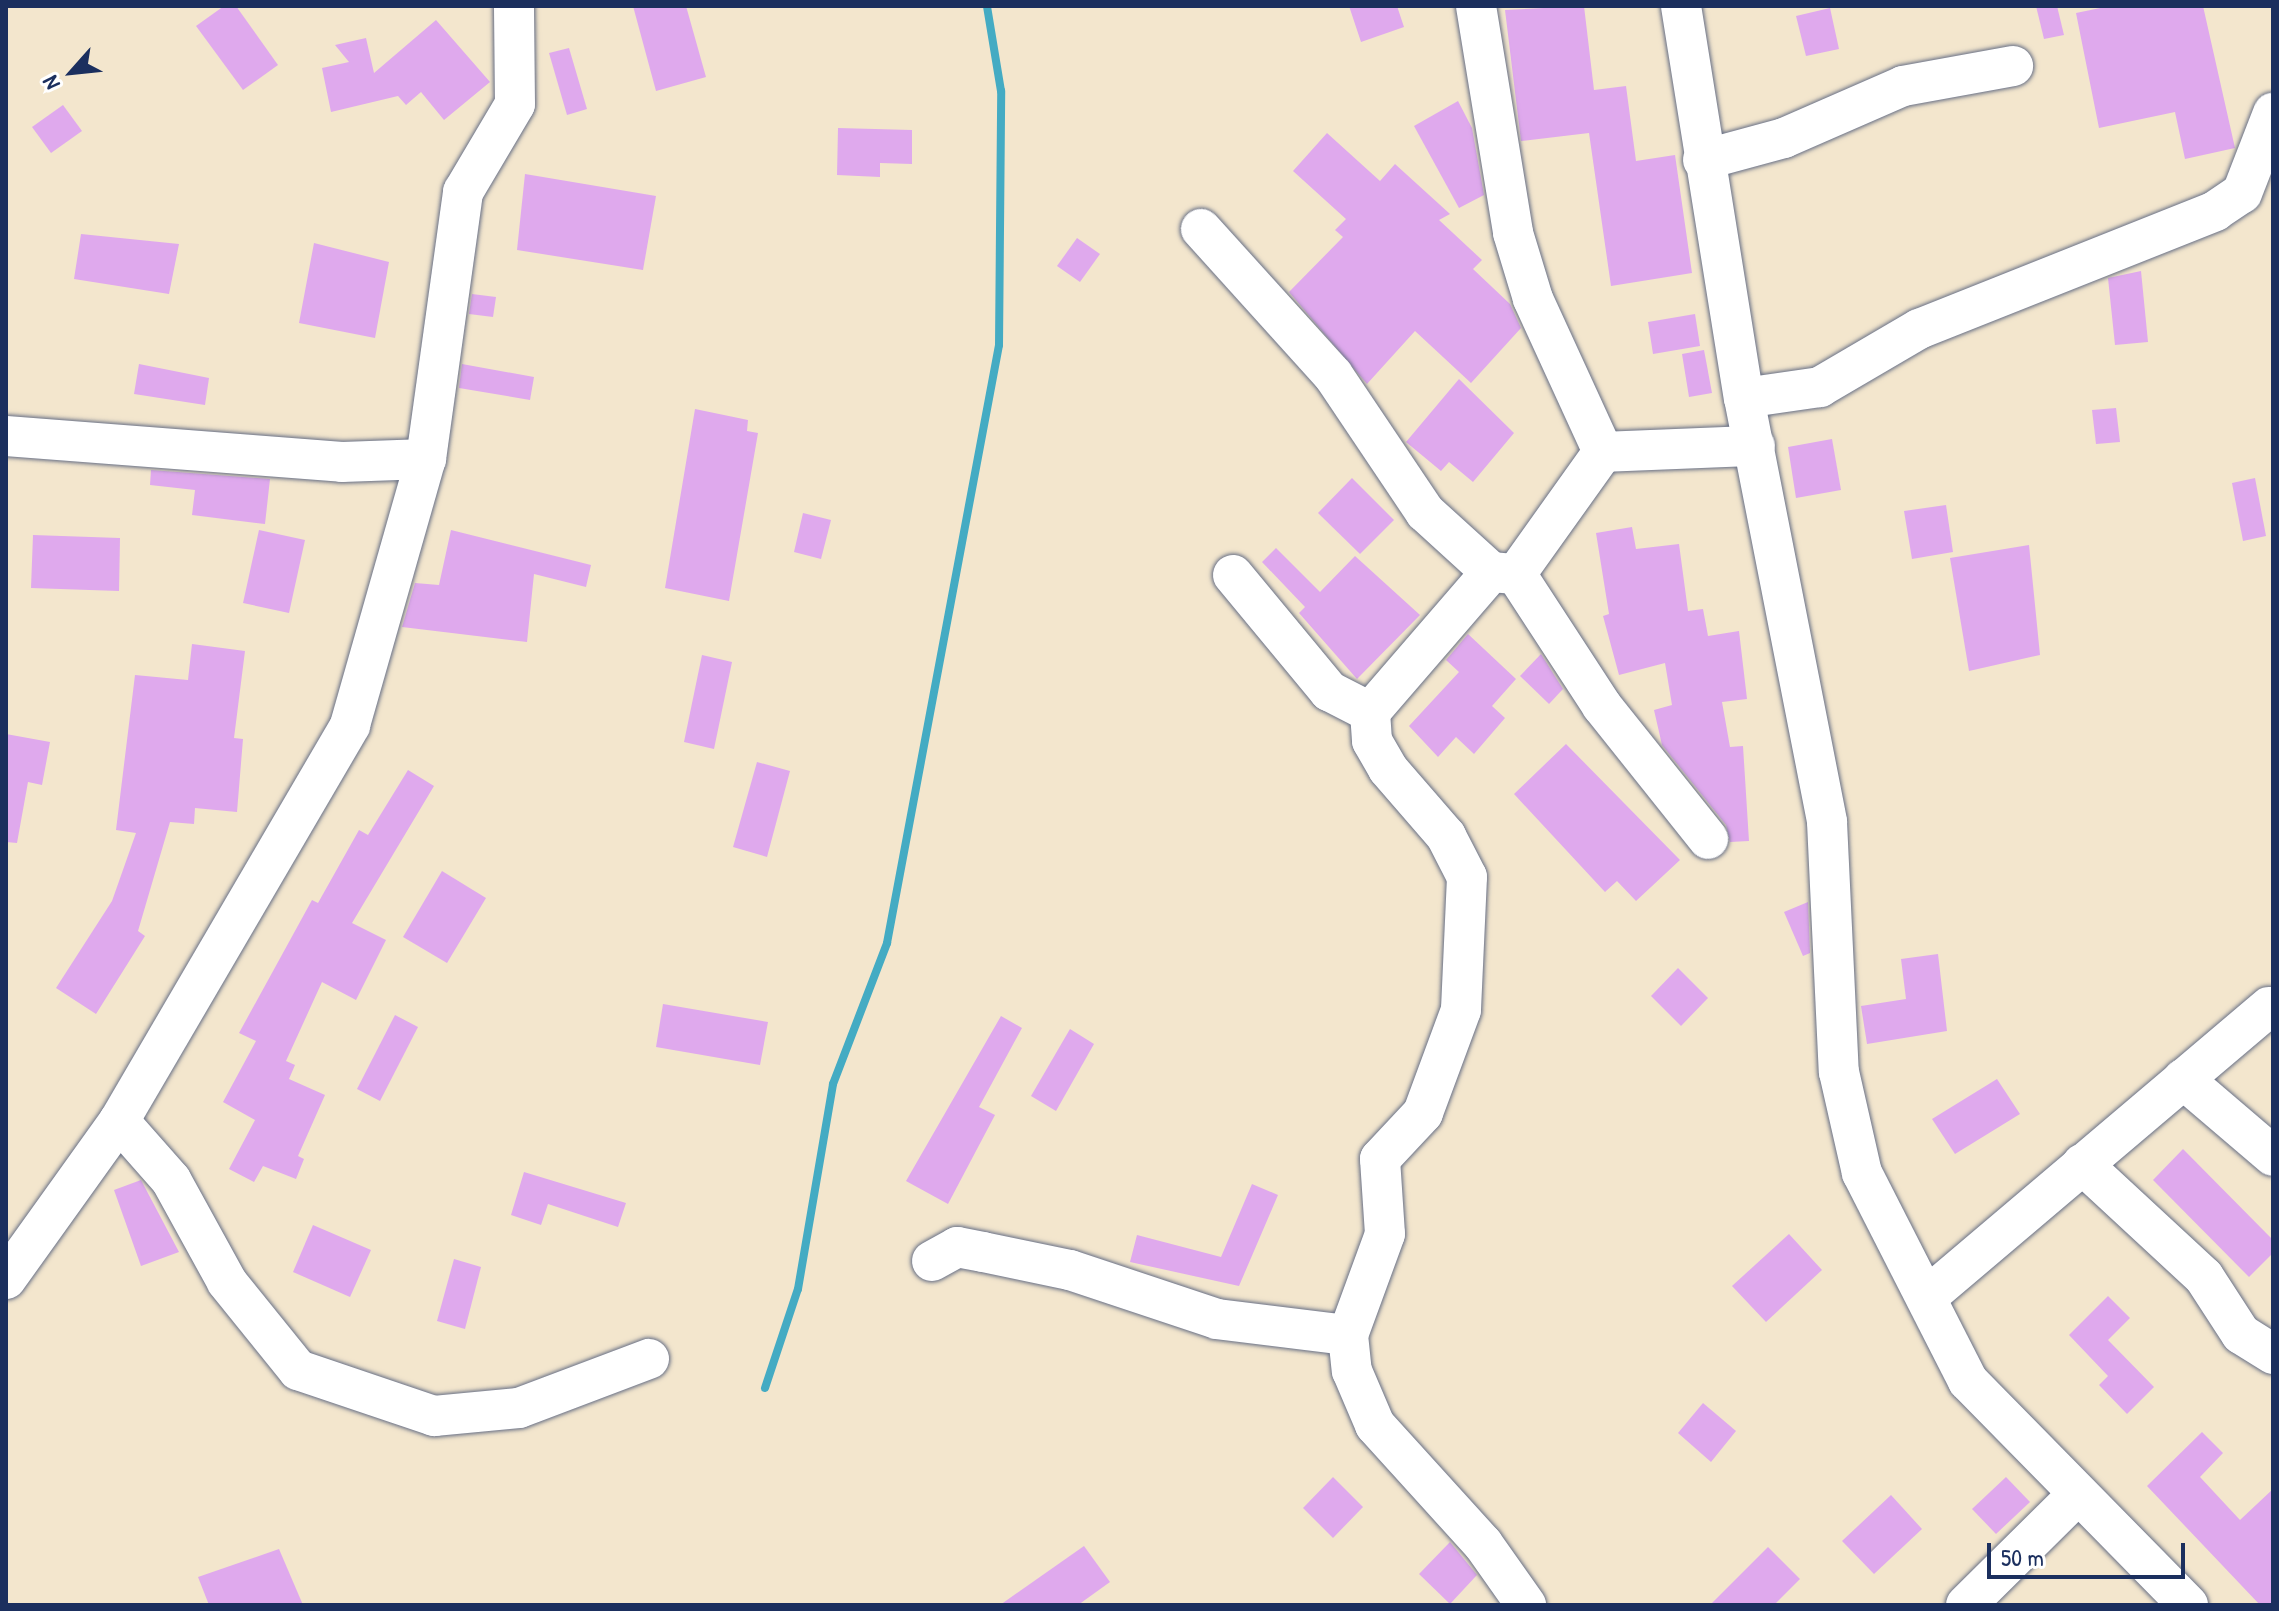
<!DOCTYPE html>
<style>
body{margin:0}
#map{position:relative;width:2279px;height:1611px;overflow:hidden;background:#f3e6cd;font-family:"Patrick Hand",sans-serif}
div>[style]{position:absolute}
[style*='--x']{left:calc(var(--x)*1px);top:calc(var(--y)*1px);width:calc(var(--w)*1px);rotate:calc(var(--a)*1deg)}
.stream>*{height:8px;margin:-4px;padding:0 4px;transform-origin:4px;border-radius:4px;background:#44abc3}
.building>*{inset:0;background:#dfa9ed}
.roads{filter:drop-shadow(0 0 2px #676f85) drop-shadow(0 0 2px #676f85)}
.minor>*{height:40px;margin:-20px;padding:0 20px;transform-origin:20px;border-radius:20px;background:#fff}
span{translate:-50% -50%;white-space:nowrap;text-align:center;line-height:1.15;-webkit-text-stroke:7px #fff;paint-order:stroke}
.frame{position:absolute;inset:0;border:8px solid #1b2f5e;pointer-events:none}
.north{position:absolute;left:32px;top:32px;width:80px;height:80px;-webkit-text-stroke:6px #fff;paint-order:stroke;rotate:243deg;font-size:22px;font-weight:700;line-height:32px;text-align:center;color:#1b2f5e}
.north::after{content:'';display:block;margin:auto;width:28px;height:36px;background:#1b2f5e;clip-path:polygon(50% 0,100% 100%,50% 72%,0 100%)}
.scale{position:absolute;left:1987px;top:1543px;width:198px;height:36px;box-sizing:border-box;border:4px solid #1b2f5e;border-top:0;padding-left:10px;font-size:24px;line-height:28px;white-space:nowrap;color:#1b2f5e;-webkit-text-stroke:6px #fff;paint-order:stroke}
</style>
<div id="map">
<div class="stream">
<div style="--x:765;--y:1388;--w:104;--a:-71.6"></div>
<div style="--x:798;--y:1289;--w:208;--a:-80.3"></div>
<div style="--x:833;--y:1084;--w:151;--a:-69"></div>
<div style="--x:887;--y:943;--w:608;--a:-79.39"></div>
<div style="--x:999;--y:345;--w:254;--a:-89.5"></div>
<div style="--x:1001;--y:91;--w:86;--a:-99.4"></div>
</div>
<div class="building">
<div style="clip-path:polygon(224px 6px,236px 6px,278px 65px,243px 90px,196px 26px)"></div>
<div style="clip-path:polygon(633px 6px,686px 6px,706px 77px,656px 91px)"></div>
<div style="clip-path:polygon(1349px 6px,1397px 6px,1404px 27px,1361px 42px)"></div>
<div style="clip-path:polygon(1584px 6px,1594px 90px,1626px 86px,1636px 161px,1675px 155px,1692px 273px,1611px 286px,1589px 133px,1521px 141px,1505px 10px)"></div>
<div style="clip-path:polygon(2036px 6px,2057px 6px,2064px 35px,2044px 39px)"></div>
<div style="clip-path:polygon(2110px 6px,2203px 6px,2235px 148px,2185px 159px,2175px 112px,2099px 128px,2076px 13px)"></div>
<div style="clip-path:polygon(1830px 8px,1839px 49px,1806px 56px,1796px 16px)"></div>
<div style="clip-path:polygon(436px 20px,490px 82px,444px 120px,421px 92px,406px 105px,398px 96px,331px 112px,322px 68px,349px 62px,335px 45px,366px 38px,374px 73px)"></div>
<div style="clip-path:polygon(569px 48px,587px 109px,567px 115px,549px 53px)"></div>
<div style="clip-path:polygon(1458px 101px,1472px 128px,1484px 195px,1459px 208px,1414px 126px)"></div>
<div style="clip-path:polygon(63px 105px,82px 131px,51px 153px,32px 127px)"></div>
<div style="clip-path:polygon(838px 128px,912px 130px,912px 164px,880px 163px,880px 177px,837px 175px)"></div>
<div style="clip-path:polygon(1327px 133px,1380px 181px,1395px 164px,1450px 214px,1439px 220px,1482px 260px,1473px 269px,1510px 304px,1521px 328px,1471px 383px,1415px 331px,1367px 384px,1289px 292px,1343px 237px,1335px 230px,1346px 219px,1293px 171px)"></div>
<div style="clip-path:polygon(525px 174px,656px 196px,643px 270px,517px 250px)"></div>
<div style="clip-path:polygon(81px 234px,179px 244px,169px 294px,74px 279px)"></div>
<div style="clip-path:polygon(1077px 238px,1100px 254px,1080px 282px,1057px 266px)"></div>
<div style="clip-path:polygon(314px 243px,389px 262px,375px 338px,299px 323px)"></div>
<div style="clip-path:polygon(2141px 271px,2148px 342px,2115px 345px,2108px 278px)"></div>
<div style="clip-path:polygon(472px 294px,496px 297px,493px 317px,469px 314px)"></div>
<div style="clip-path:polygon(1695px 314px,1700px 346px,1653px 354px,1648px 322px)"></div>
<div style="clip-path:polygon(1704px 350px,1712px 393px,1689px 397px,1682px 354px)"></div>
<div style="clip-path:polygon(139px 364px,209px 378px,205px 405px,134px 394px)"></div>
<div style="clip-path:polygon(462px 364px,534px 377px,530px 400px,459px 388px)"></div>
<div style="clip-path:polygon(1459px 379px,1514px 433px,1473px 482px,1449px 462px,1441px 471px,1406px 442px)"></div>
<div style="clip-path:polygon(2116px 408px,2120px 442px,2096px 444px,2092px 410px)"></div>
<div style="clip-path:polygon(695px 409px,748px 420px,747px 431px,758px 433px,729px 601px,665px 588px)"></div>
<div style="clip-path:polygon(1832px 439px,1841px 490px,1796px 498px,1788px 447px)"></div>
<div style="clip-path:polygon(151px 470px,270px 479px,265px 524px,192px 515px,195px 490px,150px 485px)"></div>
<div style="clip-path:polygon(1352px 478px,1394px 520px,1360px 554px,1318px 513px)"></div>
<div style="clip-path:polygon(2255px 478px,2266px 536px,2243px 541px,2232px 483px)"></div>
<div style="clip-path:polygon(1946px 505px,1953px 552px,1912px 559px,1904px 511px)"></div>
<div style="clip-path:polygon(803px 513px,831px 520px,821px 559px,794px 552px)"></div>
<div style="clip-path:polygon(1632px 527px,1636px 549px,1679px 544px,1688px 611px,1703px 609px,1708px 636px,1739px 631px,1747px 699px,1722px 702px,1730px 747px,1743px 746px,1749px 841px,1730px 842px,1726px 825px,1662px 745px,1654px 710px,1672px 705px,1665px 663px,1619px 675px,1603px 616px,1609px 614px,1596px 533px)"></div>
<div style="clip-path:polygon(259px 530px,305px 540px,289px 613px,243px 603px)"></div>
<div style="clip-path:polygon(451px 530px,591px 565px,586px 587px,534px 574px,527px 642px,402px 627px,415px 583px,439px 585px)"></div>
<div style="clip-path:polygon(33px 535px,120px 538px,119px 591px,31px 588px)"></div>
<div style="clip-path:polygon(2029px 545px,2040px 655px,1969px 671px,1950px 558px)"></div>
<div style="clip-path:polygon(1276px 548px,1320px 592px,1355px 556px,1420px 615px,1357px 679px,1299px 613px,1305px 607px,1262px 562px)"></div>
<div style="clip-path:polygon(1468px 634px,1516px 679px,1492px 706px,1505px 718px,1474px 754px,1456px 737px,1438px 757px,1409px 726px,1459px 672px,1446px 660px)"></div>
<div style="clip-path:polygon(192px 644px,245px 651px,234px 738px,243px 739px,237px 812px,195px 808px,194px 824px,170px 822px,138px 931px,145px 936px,96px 1014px,56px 988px,112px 901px,136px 833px,116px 830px,135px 675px,188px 680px)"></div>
<div style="clip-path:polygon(1541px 654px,1563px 689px,1549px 704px,1520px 676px)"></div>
<div style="clip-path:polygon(702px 655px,732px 662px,714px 749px,684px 742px)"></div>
<div style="clip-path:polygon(6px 734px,50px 742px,42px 785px,28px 782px,17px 843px,6px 842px)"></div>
<div style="clip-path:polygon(1566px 744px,1680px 860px,1636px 901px,1617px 881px,1605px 892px,1514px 794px)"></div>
<div style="clip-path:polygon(757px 762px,790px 771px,767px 857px,733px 847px)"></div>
<div style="clip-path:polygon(408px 770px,434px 786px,352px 923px,386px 940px,356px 1000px,322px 982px,286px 1061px,295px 1065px,289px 1079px,325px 1095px,298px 1156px,304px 1159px,296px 1179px,263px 1166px,254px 1182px,229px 1169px,255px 1120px,223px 1102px,256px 1041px,239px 1033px,312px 900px,318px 903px,359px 830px,368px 835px)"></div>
<div style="clip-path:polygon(442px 871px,486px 898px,447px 963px,403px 937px)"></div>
<div style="clip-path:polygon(1808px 902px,1810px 953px,1803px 956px,1784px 912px)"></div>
<div style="clip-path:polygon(1938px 954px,1947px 1031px,1867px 1044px,1861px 1006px,1906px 999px,1901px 959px)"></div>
<div style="clip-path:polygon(1678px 968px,1708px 998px,1681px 1026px,1651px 996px)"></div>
<div style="clip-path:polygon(663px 1004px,768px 1022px,760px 1065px,656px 1047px)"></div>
<div style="clip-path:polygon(395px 1015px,418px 1027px,380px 1101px,357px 1089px)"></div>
<div style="clip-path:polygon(1001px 1016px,1022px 1028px,979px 1107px,995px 1115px,948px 1204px,906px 1181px)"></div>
<div style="clip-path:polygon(1070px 1029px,1094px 1044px,1056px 1111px,1031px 1096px)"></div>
<div style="clip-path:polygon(1997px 1079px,2020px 1114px,1955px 1154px,1932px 1119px)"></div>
<div style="clip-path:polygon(2183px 1149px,2273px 1240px,2273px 1253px,2249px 1277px,2153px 1180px)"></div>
<div style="clip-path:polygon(524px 1172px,626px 1203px,618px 1227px,548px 1204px,541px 1225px,511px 1215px)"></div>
<div style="clip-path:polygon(141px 1180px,179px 1252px,141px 1266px,114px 1190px)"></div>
<div style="clip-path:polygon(1252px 1184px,1278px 1195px,1239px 1286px,1130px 1262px,1137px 1235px,1221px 1257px)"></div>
<div style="clip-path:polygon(313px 1225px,371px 1250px,350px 1297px,293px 1272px)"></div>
<div style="clip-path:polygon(1789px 1234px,1822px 1270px,1766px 1322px,1732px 1286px)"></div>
<div style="clip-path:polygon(454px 1259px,481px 1267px,465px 1329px,437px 1321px)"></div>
<div style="clip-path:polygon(2108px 1296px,2130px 1318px,2108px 1340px,2154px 1387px,2127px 1414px,2099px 1385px,2108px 1376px,2069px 1335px)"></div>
<div style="clip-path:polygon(1703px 1403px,1736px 1431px,1711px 1462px,1678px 1433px)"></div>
<div style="clip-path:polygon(2202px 1432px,2223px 1453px,2200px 1477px,2240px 1520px,2273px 1489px,2273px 1605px,2260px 1605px,2147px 1486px)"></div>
<div style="clip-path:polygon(1333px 1477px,1363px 1507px,1333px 1538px,1303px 1508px)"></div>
<div style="clip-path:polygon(2006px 1477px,2030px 1502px,1996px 1534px,1972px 1509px)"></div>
<div style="clip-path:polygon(1891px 1495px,1922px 1529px,1874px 1574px,1842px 1541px)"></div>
<div style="clip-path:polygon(1450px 1542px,1477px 1575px,1450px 1604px,1419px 1574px)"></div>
<div style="clip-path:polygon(1084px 1546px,1110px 1582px,1078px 1605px,1000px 1605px)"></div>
<div style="clip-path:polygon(1768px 1547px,1800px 1579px,1774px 1605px,1710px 1605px)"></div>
<div style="clip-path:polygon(279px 1549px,303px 1605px,209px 1605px,198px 1577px)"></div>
</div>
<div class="roads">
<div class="minor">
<div style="--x:1476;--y:6;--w:230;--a:80.7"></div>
<div style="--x:1513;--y:233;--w:69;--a:73.1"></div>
<div style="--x:1533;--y:299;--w:168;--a:65.4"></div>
<div style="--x:1603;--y:452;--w:152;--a:-2.3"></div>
<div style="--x:1681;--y:6;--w:397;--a:80.9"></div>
<div style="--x:1744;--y:398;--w:432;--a:78.9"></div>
<div style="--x:1827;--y:822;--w:250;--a:87.3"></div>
<div style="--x:1839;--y:1072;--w:104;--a:77.2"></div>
<div style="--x:1862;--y:1173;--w:233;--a:63"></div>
<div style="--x:1968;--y:1381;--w:314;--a:45.5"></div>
<div style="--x:1703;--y:160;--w:84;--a:-15.2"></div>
<div style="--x:1784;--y:138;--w:130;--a:-23.6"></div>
<div style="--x:1903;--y:86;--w:112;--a:-10.3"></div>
<div style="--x:1201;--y:229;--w:197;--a:47.9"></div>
<div style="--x:1333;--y:375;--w:165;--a:56.1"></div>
<div style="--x:1425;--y:512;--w:89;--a:42.3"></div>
<div style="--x:1491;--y:572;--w:25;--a:5"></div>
<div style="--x:1744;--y:398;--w:77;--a:-8.2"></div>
<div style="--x:1820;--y:387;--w:115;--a:-30.4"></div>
<div style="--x:1919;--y:329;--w:319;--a:-21.7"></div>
<div style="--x:2215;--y:211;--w:32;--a:-34"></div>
<div style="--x:2242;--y:193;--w:86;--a:-68.8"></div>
<div style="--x:6;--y:436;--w:337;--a:4.4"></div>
<div style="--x:342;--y:462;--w:84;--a:-2"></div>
<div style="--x:1491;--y:572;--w:185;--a:130.8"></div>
<div style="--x:1370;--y:712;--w:29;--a:86"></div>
<div style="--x:1372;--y:741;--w:32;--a:60"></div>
<div style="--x:1388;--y:769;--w:89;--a:49.1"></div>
<div style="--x:1446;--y:836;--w:46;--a:62.9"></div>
<div style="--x:1467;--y:877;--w:133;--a:92.6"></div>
<div style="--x:1461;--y:1010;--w:110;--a:110.3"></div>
<div style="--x:1423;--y:1113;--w:63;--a:133.1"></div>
<div style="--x:1380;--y:1159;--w:75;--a:86.2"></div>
<div style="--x:1385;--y:1234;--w:108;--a:110.1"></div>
<div style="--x:1348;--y:1335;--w:36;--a:84"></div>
<div style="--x:1352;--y:1371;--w:59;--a:66.9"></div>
<div style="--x:1375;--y:1425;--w:161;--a:47.8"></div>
<div style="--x:1483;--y:1544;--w:75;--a:54.8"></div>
<div style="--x:1516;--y:574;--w:158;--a:56.9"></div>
<div style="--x:1602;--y:706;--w:170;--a:51.4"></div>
<div style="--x:1516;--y:574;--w:150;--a:-54.5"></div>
<div style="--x:1233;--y:575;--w:151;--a:50.4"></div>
<div style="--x:1329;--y:691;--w:46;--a:27.1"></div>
<div style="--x:2183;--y:1079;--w:118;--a:40.5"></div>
<div style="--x:119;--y:1121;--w:79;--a:48.6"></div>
<div style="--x:171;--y:1180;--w:116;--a:61.2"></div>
<div style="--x:227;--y:1282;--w:113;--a:51.1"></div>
<div style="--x:298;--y:1370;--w:144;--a:18.7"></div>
<div style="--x:434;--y:1416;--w:85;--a:-5.4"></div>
<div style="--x:519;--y:1408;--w:139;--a:-20.7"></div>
<div style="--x:2082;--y:1164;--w:166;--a:42.8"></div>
<div style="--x:2204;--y:1277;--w:68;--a:57"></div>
<div style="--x:2241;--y:1334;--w:38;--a:32"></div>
<div style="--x:932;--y:1261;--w:29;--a:-29"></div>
<div style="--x:957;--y:1247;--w:26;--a:11"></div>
<div style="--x:983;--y:1252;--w:89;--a:11.7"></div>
<div style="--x:1070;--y:1270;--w:155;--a:18.4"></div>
<div style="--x:1217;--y:1319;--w:132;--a:7"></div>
<div style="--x:6;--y:1279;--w:194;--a:-54.4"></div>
<div style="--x:119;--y:1121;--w:458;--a:-59.7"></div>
<div style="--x:350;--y:725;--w:277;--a:-74.1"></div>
<div style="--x:426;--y:459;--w:270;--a:-82.1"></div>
<div style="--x:463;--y:192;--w:102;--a:-59.4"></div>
<div style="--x:515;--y:104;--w:98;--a:-90.6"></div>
<div style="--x:1928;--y:1296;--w:447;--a:-40.3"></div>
<div style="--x:1966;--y:1605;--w:156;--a:-44.7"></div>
</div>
</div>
<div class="frame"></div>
<div class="north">N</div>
<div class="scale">50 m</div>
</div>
